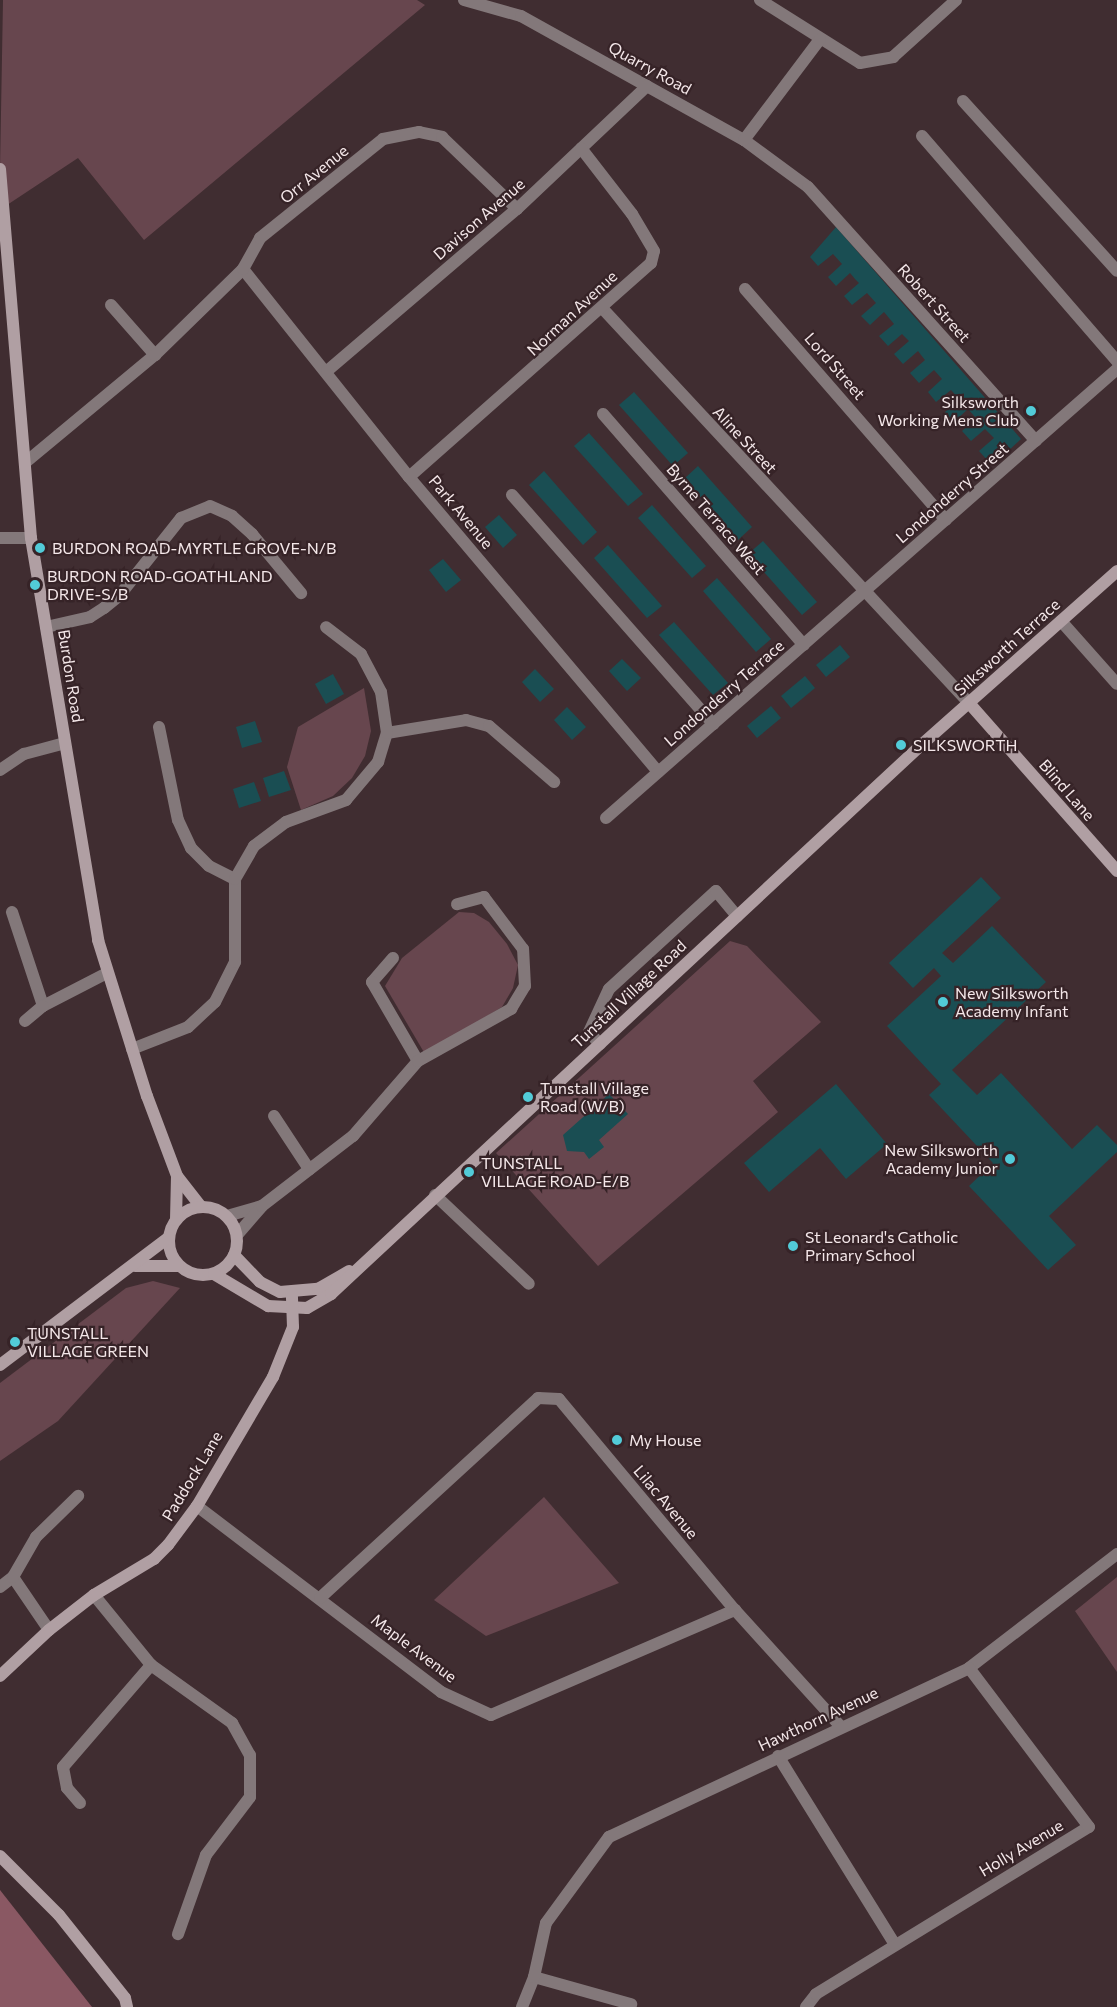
<!DOCTYPE html>
<style>
body{margin:0}
#map{position:relative;width:1117px;height:2007px;overflow:hidden;background:#402d31;font-family:Commissioner,sans-serif}
div>[style]{position:absolute}
[style*='--x']{left:calc(var(--x)*1px);top:calc(var(--y)*1px);width:calc(var(--w)*1px);rotate:calc(var(--a)*1deg)}
.green>*{inset:0;background:#67464e}
.forest>*{inset:0;background:#8a5863}
.building>*{inset:0;background:#1a4e53}
.street>*{height:12px;margin:-6px;padding:0 6px;transform-origin:6px;border-radius:6px;background:#83787a}
.secondary>*{height:12px;margin:-6px;padding:0 6px;transform-origin:6px;border-radius:6px;background:#b09fa3}
.secondary>.ring{margin:-6px;padding:0;box-sizing:content-box;background:none;border:12px solid #b09fa3;border-radius:50%}
.dots>*{width:16px;height:16px;translate:-50% -50%;box-sizing:border-box;border:3px solid #362327;border-radius:50%}
span{translate:-50% -50%;white-space:nowrap;text-align:center;line-height:1.15;-webkit-text-stroke:4.5px #362327;paint-order:stroke}
.street-label{font-size:16px;color:#f4e7e9}
.poi-label{font-size:16px;color:#f4e7e9}
.right{translate:-100% -50%;text-align:right}
.left{translate:0 -50%;text-align:left}
</style>
<div id="map">
<div class="green">
<div style="clip-path:polygon(3px 0,417px 0,425px 5px,144px 240px,78px 158px,4px 207px,0 169px)"></div>
<div style="clip-path:polygon(364px 688px,371px 731px,365px 756px,352px 778px,333px 796px,301px 810px,287px 767px,298px 727px)"></div>
<div style="clip-path:polygon(459px 912px,474px 913px,489px 922px,507px 944px,518px 965px,513px 988px,502px 1007px,425px 1054px,385px 986px,402px 958px)"></div>
<div style="clip-path:polygon(730px 941px,747px 946px,821px 1022px,753px 1081px,778px 1112px,598px 1266px,496px 1153px)"></div>
<div style="clip-path:polygon(153px 1281px,180px 1288px,58px 1421px,0 1461px,0 1383px,126px 1288px)"></div>
<div style="clip-path:polygon(544px 1497px,619px 1583px,486px 1636px,434px 1600px)"></div>
<div style="clip-path:polygon(1117px 1577px,1117px 1672px,1075px 1611px)"></div>
</div>
<div class="forest">
<div style="clip-path:polygon(0 1890px,92px 2007px,0 2007px)"></div>
</div>
<div class="building">
<div style="clip-path:polygon(836px 227px,1021px 439px,1006px 453px,1002px 448px,988px 461px,979px 451px,994px 438px,985px 429px,971px 441px,962px 431px,976px 418px,968px 409px,954px 422px,945px 412px,959px 399px,951px 390px,936px 402px,928px 392px,942px 379px,934px 370px,919px 383px,910px 373px,925px 360px,921px 355px,918px 351px,903px 364px,894px 354px,909px 341px,902px 334px,888px 346px,879px 336px,894px 324px,884px 312px,870px 325px,861px 316px,876px 303px,867px 293px,852px 305px,844px 296px,859px 283px,855px 279px,850px 273px,836px 286px,828px 277px,842px 264px,833px 254px,818px 266px,810px 257px)"></div>
<div style="clip-path:polygon(634px 392px,688px 453px,673px 466px,619px 405px)"></div>
<div style="clip-path:polygon(589px 433px,643px 494px,628px 506px,574px 446px)"></div>
<div style="clip-path:polygon(698px 466px,752px 527px,738px 540px,684px 479px)"></div>
<div style="clip-path:polygon(544px 471px,597px 532px,583px 545px,529px 485px)"></div>
<div style="clip-path:polygon(652px 505px,706px 566px,692px 578px,638px 518px)"></div>
<div style="clip-path:polygon(499px 515px,517px 535px,503px 548px,485px 527px)"></div>
<div style="clip-path:polygon(763px 541px,817px 602px,802px 615px,748px 554px)"></div>
<div style="clip-path:polygon(608px 545px,662px 606px,647px 618px,594px 558px)"></div>
<div style="clip-path:polygon(443px 559px,461px 580px,446px 592px,429px 570px)"></div>
<div style="clip-path:polygon(717px 578px,771px 639px,756px 652px,703px 591px)"></div>
<div style="clip-path:polygon(674px 622px,728px 683px,713px 695px,659px 635px)"></div>
<div style="clip-path:polygon(840px 645px,850px 657px,826px 677px,816px 665px)"></div>
<div style="clip-path:polygon(622px 659px,641px 678px,627px 691px,609px 671px)"></div>
<div style="clip-path:polygon(535px 669px,554px 689px,540px 702px,522px 682px)"></div>
<div style="clip-path:polygon(333px 674px,344px 694px,326px 704px,315px 684px)"></div>
<div style="clip-path:polygon(805px 676px,815px 688px,791px 708px,781px 696px)"></div>
<div style="clip-path:polygon(771px 706px,781px 718px,757px 738px,747px 726px)"></div>
<div style="clip-path:polygon(567px 707px,586px 727px,572px 740px,554px 720px)"></div>
<div style="clip-path:polygon(255px 721px,262px 742px,242px 748px,236px 727px)"></div>
<div style="clip-path:polygon(284px 771px,291px 790px,269px 797px,263px 778px)"></div>
<div style="clip-path:polygon(254px 782px,261px 801px,239px 808px,233px 789px)"></div>
<div style="clip-path:polygon(981px 877px,1001px 898px,942px 953px,953px 963px,992px 926px,1046px 982px,952px 1070px,977px 1095px,1001px 1073px,1072px 1149px,1097px 1125px,1117px 1145px,1117px 1152px,1049px 1216px,1076px 1245px,1048px 1270px,969px 1186px,993px 1163px,929px 1095px,941px 1084px,887px 1026px,941px 976px,934px 968px,913px 988px,889px 963px)"></div>
<div style="clip-path:polygon(836px 1084px,887px 1144px,846px 1179px,820px 1148px,769px 1192px,744px 1163px)"></div>
<div style="clip-path:polygon(609px 1094px,628px 1114px,599px 1140px,604px 1147px,589px 1159px,584px 1152px,567px 1151px,563px 1135px)"></div>
</div>
<div class="street">
<div style="--x:464;--y:0;--w:59;--a:15.7"></div>
<div style="--x:521;--y:16;--w:255;--a:29.1"></div>
<div style="--x:744;--y:140;--w:79;--a:36.3"></div>
<div style="--x:808;--y:187;--w:341;--a:48.1"></div>
<div style="--x:760;--y:0;--w:118;--a:32.2"></div>
<div style="--x:860;--y:63;--w:34;--a:-10"></div>
<div style="--x:893;--y:57;--w:85;--a:-42.1"></div>
<div style="--x:963;--y:101;--w:229;--a:47.8"></div>
<div style="--x:922;--y:136;--w:298;--a:49.1"></div>
<div style="--x:744;--y:140;--w:126;--a:-53"></div>
<div style="--x:243;--y:269;--w:266;--a:51.4"></div>
<div style="--x:409;--y:477;--w:386;--a:49.8"></div>
<div style="--x:745;--y:289;--w:306;--a:49"></div>
<div style="--x:111;--y:305;--w:67;--a:48.7"></div>
<div style="--x:603;--y:309;--w:538;--a:47.11"></div>
<div style="--x:327;--y:371;--w:250;--a:-40.5"></div>
<div style="--x:517;--y:209;--w:179;--a:-43.4"></div>
<div style="--x:603;--y:414;--w:306;--a:49"></div>
<div style="--x:26;--y:462;--w:168;--a:-39.7"></div>
<div style="--x:155;--y:355;--w:123;--a:-44.3"></div>
<div style="--x:243;--y:269;--w:35;--a:-61"></div>
<div style="--x:260;--y:238;--w:158;--a:-38.8"></div>
<div style="--x:383;--y:139;--w:37;--a:-11"></div>
<div style="--x:419;--y:132;--w:24;--a:12"></div>
<div style="--x:442;--y:137;--w:104;--a:43.8"></div>
<div style="--x:409;--y:477;--w:323;--a:-41.5"></div>
<div style="--x:651;--y:263;--w:12;--a:-76"></div>
<div style="--x:654;--y:251;--w:43;--a:-120.7"></div>
<div style="--x:632;--y:214;--w:83;--a:-127.7"></div>
<div style="--x:512;--y:495;--w:305;--a:48.7"></div>
<div style="--x:0;--y:538;--w:31;--a:0"></div>
<div style="--x:1061;--y:621;--w:84;--a:48.4"></div>
<div style="--x:46;--y:627;--w:45;--a:-12.8"></div>
<div style="--x:90;--y:617;--w:17;--a:-33"></div>
<div style="--x:104;--y:608;--w:19;--a:-39"></div>
<div style="--x:119;--y:596;--w:100;--a:-51.5"></div>
<div style="--x:181;--y:518;--w:31;--a:-22"></div>
<div style="--x:210;--y:506;--w:24;--a:24"></div>
<div style="--x:232;--y:516;--w:27;--a:42"></div>
<div style="--x:252;--y:534;--w:77;--a:50.3"></div>
<div style="--x:159;--y:727;--w:95;--a:78.5"></div>
<div style="--x:178;--y:820;--w:31;--a:65"></div>
<div style="--x:191;--y:848;--w:25;--a:45"></div>
<div style="--x:209;--y:866;--w:29;--a:27"></div>
<div style="--x:387;--y:733;--w:80;--a:-9.3"></div>
<div style="--x:466;--y:720;--w:24;--a:15"></div>
<div style="--x:489;--y:726;--w:86;--a:40.7"></div>
<div style="--x:0;--y:770;--w:29;--a:-34"></div>
<div style="--x:24;--y:754;--w:42;--a:-15"></div>
<div style="--x:606;--y:818;--w:680;--a:-41.3"></div>
<div style="--x:12;--y:912;--w:99;--a:71.7"></div>
<div style="--x:43;--y:1006;--w:72;--a:-27.3"></div>
<div style="--x:393;--y:958;--w:32;--a:131"></div>
<div style="--x:372;--y:982;--w:91;--a:59.8"></div>
<div style="--x:25;--y:1021;--w:23;--a:-40"></div>
<div style="--x:600;--y:1044;--w:16;--a:-133"></div>
<div style="--x:589;--y:1032;--w:47;--a:-65.1"></div>
<div style="--x:609;--y:989;--w:145;--a:-42.5"></div>
<div style="--x:716;--y:891;--w:33;--a:50"></div>
<div style="--x:132;--y:1049;--w:60;--a:-21.4"></div>
<div style="--x:188;--y:1027;--w:37;--a:-43"></div>
<div style="--x:215;--y:1002;--w:45;--a:-63.4"></div>
<div style="--x:235;--y:962;--w:83;--a:-90"></div>
<div style="--x:235;--y:879;--w:38;--a:-60"></div>
<div style="--x:254;--y:846;--w:40;--a:-37"></div>
<div style="--x:286;--y:822;--w:64;--a:-20.1"></div>
<div style="--x:346;--y:800;--w:50;--a:-49.9"></div>
<div style="--x:378;--y:762;--w:30;--a:-73"></div>
<div style="--x:387;--y:733;--w:41;--a:-98.3"></div>
<div style="--x:381;--y:692;--w:43;--a:-117.8"></div>
<div style="--x:361;--y:654;--w:44;--a:-142.4"></div>
<div style="--x:274;--y:1116;--w:64;--a:56.6"></div>
<div style="--x:435;--y:1195;--w:129;--a:43.4"></div>
<div style="--x:227;--y:1216;--w:35;--a:-16"></div>
<div style="--x:237;--y:1235;--w:38;--a:-49"></div>
<div style="--x:262;--y:1206;--w:115;--a:-37.6"></div>
<div style="--x:353;--y:1136;--w:99;--a:-49.1"></div>
<div style="--x:418;--y:1061;--w:107;--a:-29.2"></div>
<div style="--x:511;--y:1009;--w:27;--a:-59"></div>
<div style="--x:525;--y:986;--w:37;--a:-93"></div>
<div style="--x:523;--y:949;--w:65;--a:-126.9"></div>
<div style="--x:484;--y:897;--w:28;--a:165"></div>
<div style="--x:197;--y:1506;--w:307;--a:37.3"></div>
<div style="--x:441;--y:1692;--w:55;--a:24.7"></div>
<div style="--x:491;--y:1715;--w:266;--a:-23.3"></div>
<div style="--x:0;--y:1587;--w:16;--a:-38"></div>
<div style="--x:94;--y:1595;--w:90;--a:50.8"></div>
<div style="--x:151;--y:1665;--w:100;--a:35.6"></div>
<div style="--x:232;--y:1723;--w:37;--a:61"></div>
<div style="--x:250;--y:1755;--w:42;--a:90"></div>
<div style="--x:250;--y:1797;--w:73;--a:127.2"></div>
<div style="--x:206;--y:1855;--w:84;--a:109.5"></div>
<div style="--x:320;--y:1598;--w:296;--a:-42.5"></div>
<div style="--x:538;--y:1398;--w:21;--a:3"></div>
<div style="--x:559;--y:1399;--w:275;--a:50.2"></div>
<div style="--x:735;--y:1610;--w:158;--a:47.8"></div>
<div style="--x:49;--y:1630;--w:64;--a:-124.2"></div>
<div style="--x:13;--y:1577;--w:46;--a:-60.1"></div>
<div style="--x:36;--y:1537;--w:59;--a:-44.3"></div>
<div style="--x:778;--y:1756;--w:222;--a:58.2"></div>
<div style="--x:80;--y:1803;--w:20;--a:-131"></div>
<div style="--x:67;--y:1788;--w:21;--a:-101"></div>
<div style="--x:63;--y:1767;--w:135;--a:-49.2"></div>
<div style="--x:534;--y:1977;--w:101;--a:15.6"></div>
<div style="--x:522;--y:2007;--w:32;--a:-68"></div>
<div style="--x:534;--y:1977;--w:55;--a:-77.5"></div>
<div style="--x:546;--y:1923;--w:107;--a:-53.8"></div>
<div style="--x:609;--y:1837;--w:398;--a:-25.1"></div>
<div style="--x:969;--y:1668;--w:187;--a:-37.6"></div>
<div style="--x:806;--y:2007;--w:16;--a:-52"></div>
<div style="--x:816;--y:1994;--w:320;--a:-31.5"></div>
<div style="--x:1089;--y:1827;--w:199;--a:-127"></div>
</div>
<div class="secondary">
<div style="--x:0;--y:169;--w:370;--a:85.2"></div>
<div style="--x:31;--y:538;--w:408;--a:80.5"></div>
<div style="--x:98;--y:940;--w:164;--a:72.6"></div>
<div style="--x:147;--y:1096;--w:85;--a:69.4"></div>
<div style="--x:177;--y:1176;--w:39;--a:52"></div>
<div style="--x:969;--y:703;--w:224;--a:48.6"></div>
<div class="ring" style="left:169px;top:1207px;width:56px;height:56px"></div>
<div style="--x:176;--y:1220;--w:43;--a:-88.7"></div>
<div style="--x:234;--y:1255;--w:37;--a:46"></div>
<div style="--x:260;--y:1282;--w:22;--a:27"></div>
<div style="--x:280;--y:1292;--w:38;--a:-5"></div>
<div style="--x:318;--y:1289;--w:36;--a:-30"></div>
<div style="--x:135;--y:1266;--w:43;--a:0"></div>
<div style="--x:214;--y:1274;--w:63;--a:30.7"></div>
<div style="--x:268;--y:1306;--w:39;--a:3"></div>
<div style="--x:307;--y:1308;--w:28;--a:-30"></div>
<div style="--x:331;--y:1294;--w:803;--a:-42.93"></div>
<div style="--x:919;--y:747;--w:265;--a:-41.6"></div>
<div style="--x:0;--y:1365;--w:211;--a:-37.1"></div>
<div style="--x:0;--y:1676;--w:67;--a:-43.2"></div>
<div style="--x:49;--y:1630;--w:57;--a:-37.9"></div>
<div style="--x:94;--y:1595;--w:70;--a:-31"></div>
<div style="--x:154;--y:1559;--w:20;--a:-45"></div>
<div style="--x:168;--y:1545;--w:49;--a:-53.4"></div>
<div style="--x:197;--y:1506;--w:150;--a:-59.5"></div>
<div style="--x:273;--y:1377;--w:54;--a:-68.2"></div>
<div style="--x:293;--y:1327;--w:34;--a:-92"></div>
<div style="--x:0;--y:1856;--w:83;--a:45"></div>
<div style="--x:59;--y:1915;--w:106;--a:51.5"></div>
<div style="--x:125;--y:1998;--w:9;--a:77"></div>
</div>
<div class="dots">
<div style="left:1031px;top:411px;background:#52cbd8"></div>
<div style="left:40px;top:548px;background:#52cbd8"></div>
<div style="left:35px;top:585px;background:#52cbd8"></div>
<div style="left:901px;top:745px;background:#52cbd8"></div>
<div style="left:943px;top:1002px;background:#52cbd8"></div>
<div style="left:528px;top:1097px;background:#52cbd8"></div>
<div style="left:1010px;top:1159px;background:#52cbd8"></div>
<div style="left:469px;top:1172px;background:#52cbd8"></div>
<div style="left:793px;top:1246px;background:#52cbd8"></div>
<div style="left:15px;top:1342px;background:#52cbd8"></div>
<div style="left:617px;top:1440px;background:#52cbd8"></div>
</div>
<div class="street-label">
<span style="left:650px;top:68px;rotate:29deg">Quarry Road</span>
<span style="left:314px;top:174px;rotate:-39deg">Orr Avenue</span>
<span style="left:479px;top:219px;rotate:-41deg">Davison Avenue</span>
<span style="left:934px;top:303px;rotate:48deg">Robert Street</span>
<span style="left:572px;top:313px;rotate:-43deg">Norman Avenue</span>
<span style="left:835px;top:366px;rotate:49deg">Lord Street</span>
<span style="left:745px;top:440px;rotate:47deg">Aline Street</span>
<span style="left:952px;top:493px;rotate:-41deg">Londonderry Street</span>
<span style="left:461px;top:512px;rotate:50deg">Park Avenue</span>
<span style="left:716px;top:519px;rotate:49deg">Byrne Terrace West</span>
<span style="left:1007px;top:647px;rotate:-42deg">Silksworth Terrace</span>
<span style="left:71px;top:676px;rotate:81deg">Burdon Road</span>
<span style="left:724px;top:693px;rotate:-41deg">Londonderry Terrace</span>
<span style="left:1067px;top:790px;rotate:49deg">Blind Lane</span>
<span style="left:629px;top:994px;rotate:-43deg">Tunstall Village Road</span>
<span style="left:192px;top:1476px;rotate:-59deg">Paddock Lane</span>
<span style="left:666px;top:1502px;rotate:50deg">Lilac Avenue</span>
<span style="left:414px;top:1648px;rotate:37deg">Maple Avenue</span>
<span style="left:818px;top:1719px;rotate:-25deg">Hawthorn Avenue</span>
<span style="left:1021px;top:1848px;rotate:-31deg">Holly Avenue</span>
</div>
<div class="poi-label">
<span class="right" style="left:1019px;top:411px">Silksworth<br>Working Mens Club</span>
<span class="left" style="left:52px;top:548px">BURDON ROAD-MYRTLE GROVE-N/B</span>
<span class="left" style="left:47px;top:585px">BURDON ROAD-GOATHLAND<br>DRIVE-S/B</span>
<span class="left" style="left:913px;top:745px">SILKSWORTH</span>
<span class="left" style="left:955px;top:1002px">New Silksworth<br>Academy Infant</span>
<span class="left" style="left:540px;top:1097px">Tunstall Village<br>Road (W/B)</span>
<span class="right" style="left:998px;top:1159px">New Silksworth<br>Academy Junior</span>
<span class="left" style="left:481px;top:1172px">TUNSTALL<br>VILLAGE ROAD-E/B</span>
<span class="left" style="left:805px;top:1246px">St Leonard's Catholic<br>Primary School</span>
<span class="left" style="left:27px;top:1342px">TUNSTALL<br>VILLAGE GREEN</span>
<span class="left" style="left:629px;top:1440px">My House</span>
</div>
</div>
